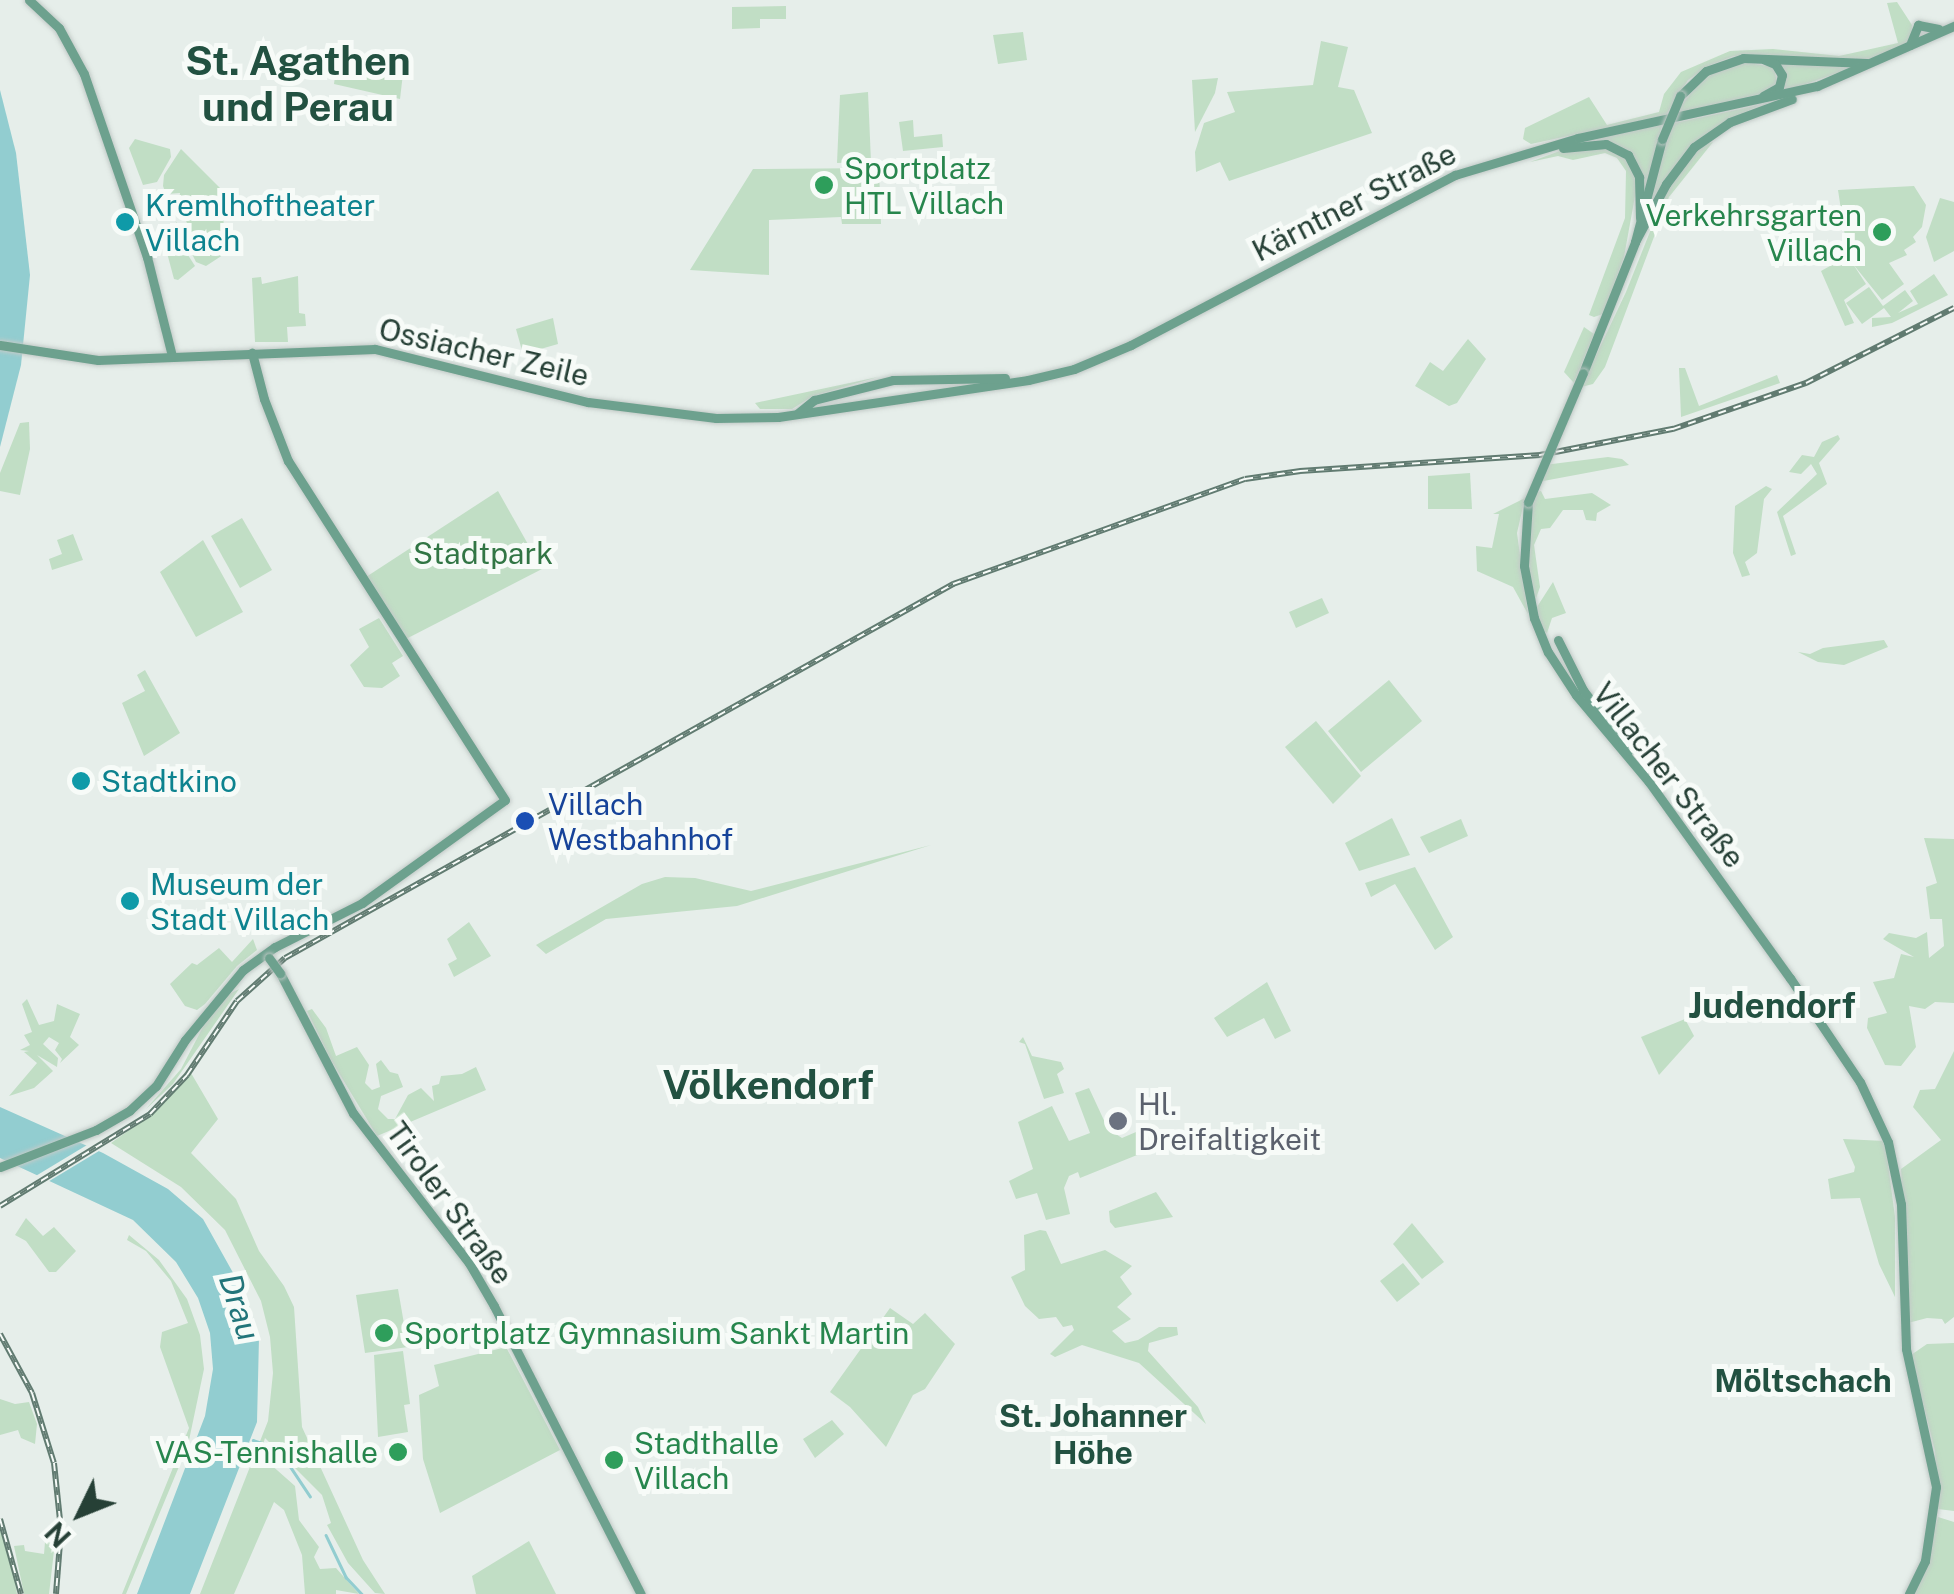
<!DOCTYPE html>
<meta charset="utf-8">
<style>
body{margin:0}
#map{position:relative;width:1954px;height:1594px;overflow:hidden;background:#e6eeea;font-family:"Public Sans",sans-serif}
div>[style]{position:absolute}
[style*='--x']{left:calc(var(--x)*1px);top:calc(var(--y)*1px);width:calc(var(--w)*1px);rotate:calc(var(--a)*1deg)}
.green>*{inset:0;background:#c1dec5}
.water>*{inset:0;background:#92cdd0}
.pier>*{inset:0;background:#e6eeea}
.stream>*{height:2.5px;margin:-1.25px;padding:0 1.25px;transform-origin:1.25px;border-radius:1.25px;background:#92cdd0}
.roads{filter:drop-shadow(0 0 2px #c2cac7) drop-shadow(0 0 2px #c2cac7)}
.major>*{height:9px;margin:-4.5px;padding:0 4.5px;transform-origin:4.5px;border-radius:4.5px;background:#6da18e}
.rail>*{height:6px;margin-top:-3px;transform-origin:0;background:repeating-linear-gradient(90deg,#f7fbf8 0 8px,#617b71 0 16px);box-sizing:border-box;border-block:2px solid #617b71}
.bridges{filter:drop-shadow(0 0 2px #c2cac7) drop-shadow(0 0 2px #c2cac7)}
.major-bridge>*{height:9px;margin:-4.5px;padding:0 4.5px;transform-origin:4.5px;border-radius:4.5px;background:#6da18e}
.dots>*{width:28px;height:28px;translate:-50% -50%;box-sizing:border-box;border:5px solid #f7fbf8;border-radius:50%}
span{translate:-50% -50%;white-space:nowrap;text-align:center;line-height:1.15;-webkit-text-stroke:10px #f7fbf8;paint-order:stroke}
.leisure-label{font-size:30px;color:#27864d}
.left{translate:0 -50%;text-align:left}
.right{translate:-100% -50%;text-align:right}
.street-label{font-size:30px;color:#264036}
.culture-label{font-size:30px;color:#0d838f}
.park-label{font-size:30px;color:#317544}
.transit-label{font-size:30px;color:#164399}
.worship-label{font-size:30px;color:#5b616d}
.water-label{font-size:32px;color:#22757a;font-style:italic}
.neighbourhood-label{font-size:32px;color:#225141;font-weight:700}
.quarter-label{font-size:35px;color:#225141;font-weight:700}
.district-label{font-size:40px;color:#225141;font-weight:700}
.north{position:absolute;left:30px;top:1464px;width:100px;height:100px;-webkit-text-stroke:8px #f7fbf8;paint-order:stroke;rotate:227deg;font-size:28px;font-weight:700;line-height:40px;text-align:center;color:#264036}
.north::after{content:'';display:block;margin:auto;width:35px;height:45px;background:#264036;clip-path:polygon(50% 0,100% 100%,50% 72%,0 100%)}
</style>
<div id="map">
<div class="green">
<div style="clip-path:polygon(1897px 2px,1912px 25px,1911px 42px,1873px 59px,1734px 56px,1710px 65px,1688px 80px,1666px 115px,1531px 144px,1523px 139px,1525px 128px,1589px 97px,1607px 125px,1659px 112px,1664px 94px,1681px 72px,1730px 51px,1773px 49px,1839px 56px,1898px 43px,1887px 3px)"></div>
<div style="clip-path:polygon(786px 6px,786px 19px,760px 19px,760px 28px,732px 29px,732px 7px)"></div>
<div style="clip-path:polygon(1023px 32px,1027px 60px,998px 64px,993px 35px)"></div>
<div style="clip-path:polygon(1321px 41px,1348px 47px,1338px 87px,1354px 90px,1372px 133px,1229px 181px,1220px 162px,1196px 172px,1195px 152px,1204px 123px,1235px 112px,1227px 92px,1313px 85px)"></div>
<div style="clip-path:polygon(339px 47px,404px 65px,400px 99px,334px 84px)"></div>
<div style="clip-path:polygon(1775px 60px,1860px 65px,1780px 93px,1783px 84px)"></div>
<div style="clip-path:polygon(1742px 62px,1774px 67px,1777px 83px,1764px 93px,1674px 114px,1706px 75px)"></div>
<div style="clip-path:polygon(1218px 78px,1215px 93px,1195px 132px,1192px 80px)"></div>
<div style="clip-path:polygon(868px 92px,871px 162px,837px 163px,840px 95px)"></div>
<div style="clip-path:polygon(1759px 105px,1709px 132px,1650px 204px,1670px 124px)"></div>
<div style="clip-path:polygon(913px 120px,914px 137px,942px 134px,943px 147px,903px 151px,899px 122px)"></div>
<div style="clip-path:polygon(1662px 125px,1642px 205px,1642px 181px,1627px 151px,1575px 142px)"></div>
<div style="clip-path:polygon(135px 139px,170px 149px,171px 157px,157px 182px,143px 185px,129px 148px)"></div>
<div style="clip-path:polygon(1713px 142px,1669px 197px,1605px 367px,1593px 384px,1581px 387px,1626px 292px,1665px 194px,1682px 167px,1705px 144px)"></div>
<div style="clip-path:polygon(1595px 147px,1614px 149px,1630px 162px,1637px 185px,1624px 257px,1603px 314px,1594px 317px,1589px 315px,1625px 218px,1626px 171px,1617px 158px,1605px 153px,1573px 160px,1558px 156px,1530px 162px,1565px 149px)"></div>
<div style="clip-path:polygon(181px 149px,221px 189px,226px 253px,206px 266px,196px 262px,175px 220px,181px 229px,188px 226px,179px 201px,180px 193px,167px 194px,173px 214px,163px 186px,164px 175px)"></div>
<div style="clip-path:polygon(879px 168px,881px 224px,842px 224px,841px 217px,769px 220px,769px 275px,690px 270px,753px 169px)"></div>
<div style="clip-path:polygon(1914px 186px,1926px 205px,1922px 227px,1913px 237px,1916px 242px,1904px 250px,1907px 255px,1889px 263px,1904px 284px,1882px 300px,1853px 264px,1866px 284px,1844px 300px,1854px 323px,1845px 326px,1821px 271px,1848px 256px,1838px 190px)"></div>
<div style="clip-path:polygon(1940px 198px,1954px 202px,1954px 251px,1934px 262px,1926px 237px)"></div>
<div style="clip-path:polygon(174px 233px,195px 266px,178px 280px,174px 279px,163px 238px)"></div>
<div style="clip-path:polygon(1934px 274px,1948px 295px,1892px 323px,1872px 327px,1872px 318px,1891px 317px,1884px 308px,1862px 324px,1846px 303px,1869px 287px,1883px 306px,1905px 290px,1913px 301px,1898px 313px,1918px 304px,1910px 291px)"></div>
<div style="clip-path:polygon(298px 276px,299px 313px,305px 314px,306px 326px,287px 327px,288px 342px,255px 342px,252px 278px,261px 277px,262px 284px)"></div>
<div style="clip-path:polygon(553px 318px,558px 344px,523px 354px,516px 329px)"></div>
<div style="clip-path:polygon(1584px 327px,1594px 334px,1574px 383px,1564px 372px)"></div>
<div style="clip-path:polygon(1468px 339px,1486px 359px,1457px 403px,1449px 406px,1415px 386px,1430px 362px,1443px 371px)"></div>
<div style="clip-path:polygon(1679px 368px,1685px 368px,1699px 406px,1777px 375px,1780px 383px,1681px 417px)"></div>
<div style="clip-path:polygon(878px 377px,813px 396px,792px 409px,760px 409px,755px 403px)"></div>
<div style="clip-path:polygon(29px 422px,30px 449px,20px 495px,0 491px,0 473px,20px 423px)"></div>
<div style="clip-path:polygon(1838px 435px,1840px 439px,1819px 463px,1827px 484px,1783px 516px,1796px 554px,1791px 556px,1777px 512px,1817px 474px,1811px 464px,1801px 474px,1789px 472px,1802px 455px,1814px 457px,1822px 442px)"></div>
<div style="clip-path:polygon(1608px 457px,1622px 459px,1629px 465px,1538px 482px,1544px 465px)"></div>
<div style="clip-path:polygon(1470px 473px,1472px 509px,1428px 509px,1428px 476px)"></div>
<div style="clip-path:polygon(1766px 486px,1772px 489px,1764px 499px,1757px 553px,1745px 562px,1750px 575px,1742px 577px,1733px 553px,1735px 506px)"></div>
<div style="clip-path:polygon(498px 491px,542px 569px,406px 639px,366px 577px)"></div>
<div style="clip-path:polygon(1541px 491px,1545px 499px,1592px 493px,1611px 505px,1597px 513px,1596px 521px,1586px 520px,1583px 510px,1563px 510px,1550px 528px,1541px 529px,1534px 545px,1540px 587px,1534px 604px,1527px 562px,1532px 506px,1534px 493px)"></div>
<div style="clip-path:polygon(1525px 498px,1517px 533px,1528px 614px,1513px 587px,1477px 571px,1476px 546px,1492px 548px,1499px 514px,1493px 514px)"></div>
<div style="clip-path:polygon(242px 518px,272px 570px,240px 588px,211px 536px)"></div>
<div style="clip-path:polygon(73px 534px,83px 560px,52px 570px,49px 559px,62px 554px,57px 540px)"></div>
<div style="clip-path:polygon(203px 540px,243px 612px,196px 637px,160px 572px)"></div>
<div style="clip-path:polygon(1553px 582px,1566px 613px,1552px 618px,1547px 633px,1542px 631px,1535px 610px)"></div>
<div style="clip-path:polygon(1322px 598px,1329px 613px,1296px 628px,1289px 612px)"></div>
<div style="clip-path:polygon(379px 618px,403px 656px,392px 663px,400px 676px,382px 688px,364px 687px,350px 665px,369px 647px,359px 629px)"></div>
<div style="clip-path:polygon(1884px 640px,1888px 647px,1844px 665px,1818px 662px,1798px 652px,1810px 654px,1823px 648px)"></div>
<div style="clip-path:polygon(145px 670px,180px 733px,144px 756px,122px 703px,145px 691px,137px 675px)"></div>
<div style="clip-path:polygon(1389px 680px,1422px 721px,1361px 772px,1328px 731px)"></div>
<div style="clip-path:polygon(1316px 721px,1361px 776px,1333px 804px,1285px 747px)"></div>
<div style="clip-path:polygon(1392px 818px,1410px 855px,1359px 871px,1345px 843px)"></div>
<div style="clip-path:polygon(1461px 819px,1468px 836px,1429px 853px,1420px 837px)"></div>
<div style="clip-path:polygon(1924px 838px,1954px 839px,1954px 1003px,1935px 1002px,1925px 1009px,1909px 1006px,1916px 1047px,1901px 1066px,1885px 1065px,1867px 1028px,1868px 1018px,1887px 1013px,1873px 982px,1894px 978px,1901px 954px,1914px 957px,1883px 939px,1889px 933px,1916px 938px,1927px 932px,1929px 958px,1944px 946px,1942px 919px,1930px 919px,1926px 887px,1937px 883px)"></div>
<div style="clip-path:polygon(931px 845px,737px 906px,606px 919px,546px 954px,536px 945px,642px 884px,665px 877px,695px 878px,751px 891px)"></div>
<div style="clip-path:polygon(1415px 867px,1453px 937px,1435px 950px,1395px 884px,1371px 897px,1365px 883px)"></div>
<div style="clip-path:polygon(469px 922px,491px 956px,454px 977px,448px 964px,457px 959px,447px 939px)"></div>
<div style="clip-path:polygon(253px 939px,257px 950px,237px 966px,205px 1004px,197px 1010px,185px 1006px,170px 984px,192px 963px,197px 965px,219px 948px,232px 962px)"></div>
<div style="clip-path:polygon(1267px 982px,1291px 1031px,1275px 1039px,1264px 1018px,1227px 1037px,1214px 1018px)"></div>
<div style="clip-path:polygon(239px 989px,173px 1084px,146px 1109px,181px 1069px,204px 1025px,229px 994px)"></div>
<div style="clip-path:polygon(27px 999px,39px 1025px,54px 1021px,57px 1004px,80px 1014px,70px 1037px,79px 1045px,60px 1063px,62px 1059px,55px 1050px,59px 1043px,49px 1037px,43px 1044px,58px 1058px,57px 1067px,37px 1055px,53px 1071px,34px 1088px,9px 1096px,37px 1063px,24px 1052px,29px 1051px,20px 1050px,30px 1045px,24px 1035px,32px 1032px,22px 1004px)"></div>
<div style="clip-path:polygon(312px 1009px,326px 1028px,336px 1056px,357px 1047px,369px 1065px,365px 1083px,372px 1090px,380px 1087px,376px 1064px,381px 1060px,390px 1072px,398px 1074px,403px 1087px,381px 1096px,378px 1109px,388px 1119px,395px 1119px,408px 1095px,421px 1088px,434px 1101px,432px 1086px,439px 1084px,441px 1076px,462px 1074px,476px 1067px,486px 1090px,377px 1136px,331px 1060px,307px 1011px)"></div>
<div style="clip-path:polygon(1685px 1019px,1694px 1036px,1659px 1075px,1641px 1037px)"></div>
<div style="clip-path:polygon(1023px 1037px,1032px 1056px,1061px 1062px,1064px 1069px,1057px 1074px,1064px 1093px,1044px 1099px,1025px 1044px,1019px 1042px)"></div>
<div style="clip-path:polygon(1954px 1051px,1954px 1317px,1945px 1324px,1942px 1319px,1927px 1318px,1908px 1323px,1901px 1169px,1941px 1140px,1913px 1107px,1920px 1090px,1935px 1089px)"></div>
<div style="clip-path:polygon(191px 1073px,218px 1119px,191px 1153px,236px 1199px,259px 1251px,284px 1286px,294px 1307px,302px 1427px,363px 1560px,385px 1594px,375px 1593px,348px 1563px,327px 1525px,331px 1523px,322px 1495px,265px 1438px,260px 1455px,295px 1486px,299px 1520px,319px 1547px,314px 1557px,320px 1569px,336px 1568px,359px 1594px,336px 1590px,336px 1594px,305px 1594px,302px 1555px,284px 1510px,274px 1502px,234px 1594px,200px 1594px,268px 1421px,273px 1373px,270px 1337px,261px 1301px,225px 1230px,181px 1187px,111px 1143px,156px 1111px)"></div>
<div style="clip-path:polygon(1089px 1088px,1108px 1129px,1122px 1138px,1143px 1129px,1152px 1149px,1080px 1178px,1078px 1172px,1069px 1176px,1064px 1188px,1070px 1214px,1046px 1220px,1037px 1193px,1016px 1199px,1009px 1181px,1033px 1169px,1018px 1122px,1052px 1106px,1069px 1141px,1090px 1133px,1075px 1093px)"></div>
<div style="clip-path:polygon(1843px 1139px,1885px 1141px,1895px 1217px,1895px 1297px,1879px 1264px,1860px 1198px,1831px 1199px,1828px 1179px,1854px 1172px,1855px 1167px)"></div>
<div style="clip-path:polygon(1156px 1192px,1173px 1217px,1115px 1228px,1110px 1222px,1109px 1211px)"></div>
<div style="clip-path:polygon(26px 1218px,43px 1236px,54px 1227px,76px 1251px,56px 1272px,49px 1272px,26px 1241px,15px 1235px)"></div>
<div style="clip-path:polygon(1412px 1223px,1444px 1262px,1422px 1279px,1393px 1244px)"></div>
<div style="clip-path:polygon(1040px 1230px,1046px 1231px,1061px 1264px,1105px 1250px,1132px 1266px,1120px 1277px,1132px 1294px,1117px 1307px,1131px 1319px,1112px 1331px,1125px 1343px,1138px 1340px,1159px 1327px,1177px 1327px,1178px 1335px,1149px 1343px,1148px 1351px,1198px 1407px,1206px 1424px,1139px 1363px,1082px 1345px,1055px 1357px,1050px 1354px,1074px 1330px,1072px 1325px,1063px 1327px,1056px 1317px,1039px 1319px,1025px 1306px,1011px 1277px,1025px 1270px,1024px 1235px)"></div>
<div style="clip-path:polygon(129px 1235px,159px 1260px,187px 1299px,200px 1335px,204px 1369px,188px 1445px,126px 1594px,122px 1594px,189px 1428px,160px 1347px,162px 1332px,188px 1323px,171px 1281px,146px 1251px,127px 1240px)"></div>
<div style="clip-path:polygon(1403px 1263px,1420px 1284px,1397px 1302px,1380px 1281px)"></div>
<div style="clip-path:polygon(398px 1289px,408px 1347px,365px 1353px,356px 1295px)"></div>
<div style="clip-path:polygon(890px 1308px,913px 1324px,925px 1313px,955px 1344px,925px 1389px,913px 1395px,886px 1447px,850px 1407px,830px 1392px)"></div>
<div style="clip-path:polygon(1954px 1343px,1954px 1511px,1938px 1509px,1935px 1451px,1911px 1355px,1927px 1344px)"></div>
<div style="clip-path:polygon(506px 1347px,560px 1450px,440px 1513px,423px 1459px,419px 1395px,439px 1386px,434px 1365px)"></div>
<div style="clip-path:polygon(403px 1351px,410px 1404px,404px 1405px,408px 1432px,378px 1437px,374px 1355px)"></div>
<div style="clip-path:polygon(0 1399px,15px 1404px,29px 1402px,37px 1424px,35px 1444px,21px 1438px,18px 1430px,0 1435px)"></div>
<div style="clip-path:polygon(832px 1420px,844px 1434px,815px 1458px,803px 1439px)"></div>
<div style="clip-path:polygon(1938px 1517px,1954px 1522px,1954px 1594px,1911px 1594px,1924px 1568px)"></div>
<div style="clip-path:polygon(0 1529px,11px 1558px,17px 1594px,0 1594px)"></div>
<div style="clip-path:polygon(529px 1541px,556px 1594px,476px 1594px,472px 1576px)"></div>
<div style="clip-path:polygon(45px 1542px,55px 1542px,49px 1594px,24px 1594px,14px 1546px,24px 1545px,25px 1551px,44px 1554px)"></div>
</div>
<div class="water">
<div style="clip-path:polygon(0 90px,16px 153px,30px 275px,21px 365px,0 447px)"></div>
<div style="clip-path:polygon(0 1107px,103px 1153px,168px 1189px,203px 1219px,246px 1296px,259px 1338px,257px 1422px,190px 1594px,137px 1594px,205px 1416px,213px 1369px,210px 1333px,198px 1298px,176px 1262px,133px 1220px,0 1158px)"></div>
</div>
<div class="pier">
<div style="clip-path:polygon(92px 1142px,104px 1148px,46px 1183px,34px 1177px)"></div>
</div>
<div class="stream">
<div style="--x:253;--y:1440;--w:26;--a:18"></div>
<div style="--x:278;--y:1448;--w:58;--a:56.3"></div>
<div style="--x:326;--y:1535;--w:47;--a:64.5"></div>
<div style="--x:346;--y:1577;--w:23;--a:47"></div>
</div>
<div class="roads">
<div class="major">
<div style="--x:29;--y:0;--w:41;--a:43"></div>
<div style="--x:59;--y:28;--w:52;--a:61.5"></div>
<div style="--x:84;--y:74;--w:194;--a:71"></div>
<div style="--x:147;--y:257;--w:102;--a:75.8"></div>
<div style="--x:1910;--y:45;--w:22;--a:-68"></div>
<div style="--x:1918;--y:25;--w:21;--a:11"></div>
<div style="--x:1680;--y:96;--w:36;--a:-44"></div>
<div style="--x:1706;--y:71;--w:39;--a:-19"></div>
<div style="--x:1743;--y:58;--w:124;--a:2.3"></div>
<div style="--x:1763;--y:96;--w:18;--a:-29"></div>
<div style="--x:1779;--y:87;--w:12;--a:-76"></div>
<div style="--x:1782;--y:75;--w:13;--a:-122"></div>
<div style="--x:1775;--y:64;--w:11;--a:-158"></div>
<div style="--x:1563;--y:148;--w:43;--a:-5.3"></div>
<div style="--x:1606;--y:144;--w:25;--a:27"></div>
<div style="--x:1628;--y:155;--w:25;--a:63"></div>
<div style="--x:1639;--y:177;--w:41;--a:88.6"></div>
<div style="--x:1635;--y:242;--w:66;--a:-61.9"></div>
<div style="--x:1666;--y:184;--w:46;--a:-52.9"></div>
<div style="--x:1694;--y:147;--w:44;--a:-34.8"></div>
<div style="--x:1730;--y:122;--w:66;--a:-20.4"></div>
<div style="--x:0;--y:345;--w:99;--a:8.7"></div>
<div style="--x:98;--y:360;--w:277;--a:-2.3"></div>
<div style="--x:375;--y:349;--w:219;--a:14"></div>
<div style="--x:588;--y:402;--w:129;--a:7.1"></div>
<div style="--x:716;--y:418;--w:62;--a:-0.9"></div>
<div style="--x:778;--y:417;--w:253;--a:-8.4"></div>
<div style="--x:1028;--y:380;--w:47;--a:-13.4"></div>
<div style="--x:1074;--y:369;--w:62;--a:-22.8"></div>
<div style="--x:1131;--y:345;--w:366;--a:-27.7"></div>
<div style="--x:1455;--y:175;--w:128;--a:-16.7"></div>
<div style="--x:1578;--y:138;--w:245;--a:-12.3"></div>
<div style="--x:1817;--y:86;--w:150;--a:-23.7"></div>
<div style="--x:1583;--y:373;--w:141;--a:-68.3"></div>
<div style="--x:1635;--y:242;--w:106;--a:-75.3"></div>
<div style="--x:798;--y:413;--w:21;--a:-39"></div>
<div style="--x:814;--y:400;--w:81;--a:-14.2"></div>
<div style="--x:893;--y:380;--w:112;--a:-1"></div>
<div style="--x:1528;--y:502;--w:64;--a:93.6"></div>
<div style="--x:1524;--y:566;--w:53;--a:79.1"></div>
<div style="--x:1534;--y:618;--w:37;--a:68"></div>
<div style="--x:1548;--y:652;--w:51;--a:56.9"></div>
<div style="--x:1576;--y:695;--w:114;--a:50"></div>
<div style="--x:1649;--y:782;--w:241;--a:54.3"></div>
<div style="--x:1790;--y:978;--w:125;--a:56.1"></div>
<div style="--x:1860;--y:1082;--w:66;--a:65"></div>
<div style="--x:1888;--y:1142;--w:63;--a:78.2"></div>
<div style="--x:1901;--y:1204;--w:145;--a:88"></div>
<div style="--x:1906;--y:1349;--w:141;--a:77.7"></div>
<div style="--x:1936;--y:1487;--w:75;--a:98.5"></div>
<div style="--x:1925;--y:1561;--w:37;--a:116"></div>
<div style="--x:1558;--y:640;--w:56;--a:63.4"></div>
<div style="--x:1583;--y:690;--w:76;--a:52.5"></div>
<div style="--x:280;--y:973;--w:158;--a:62.5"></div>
<div style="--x:353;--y:1113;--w:190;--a:52.3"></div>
<div style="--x:469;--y:1263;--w:50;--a:59.8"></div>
<div style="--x:494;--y:1306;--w:323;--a:63"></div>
<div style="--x:0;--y:1167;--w:103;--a:-21.1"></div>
<div style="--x:96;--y:1130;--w:39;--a:-30"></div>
<div style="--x:130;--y:1110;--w:35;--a:-43"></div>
<div style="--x:156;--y:1086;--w:54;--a:-57.8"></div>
<div style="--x:185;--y:1040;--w:91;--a:-50.4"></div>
<div style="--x:243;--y:970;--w:39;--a:-36"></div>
<div style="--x:275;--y:947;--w:97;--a:-26.8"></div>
<div style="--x:362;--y:903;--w:176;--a:-35.8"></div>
<div style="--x:505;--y:800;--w:403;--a:-122.6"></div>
<div style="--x:288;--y:461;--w:66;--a:-111.2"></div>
<div style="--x:264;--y:399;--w:48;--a:-104.6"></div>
</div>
</div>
<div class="rail">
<div style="--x:0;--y:1206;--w:176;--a:-31.5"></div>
<div style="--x:150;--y:1114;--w:54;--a:-46.5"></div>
<div style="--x:187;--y:1075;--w:89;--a:-56"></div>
<div style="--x:237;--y:1001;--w:64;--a:-41.9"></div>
<div style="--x:285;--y:958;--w:766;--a:-29.24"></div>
<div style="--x:953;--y:584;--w:310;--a:-19.8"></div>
<div style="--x:1245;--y:479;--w:56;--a:-8.3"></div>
<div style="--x:1300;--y:471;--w:241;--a:-3.8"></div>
<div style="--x:1540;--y:455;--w:136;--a:-11.1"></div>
<div style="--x:1673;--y:429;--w:141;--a:-19.1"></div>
<div style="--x:1806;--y:383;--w:166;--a:-26.9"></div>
<div style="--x:0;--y:1334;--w:67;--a:61.5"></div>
<div style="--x:32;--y:1393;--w:73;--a:72.6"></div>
<div style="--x:54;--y:1463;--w:67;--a:84"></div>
<div style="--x:61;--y:1530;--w:64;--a:94.5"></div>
<div style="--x:0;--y:1519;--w:78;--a:74.4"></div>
</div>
<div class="bridges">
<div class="major-bridge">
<div style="--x:1662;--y:139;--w:47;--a:-67.3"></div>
<div style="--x:1528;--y:502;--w:140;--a:-66.9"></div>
<div style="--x:269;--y:958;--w:19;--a:54"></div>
</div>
</div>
<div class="dots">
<div style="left:824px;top:185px;background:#2e9e5b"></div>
<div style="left:125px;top:222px;background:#0f9aa8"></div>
<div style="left:1882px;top:232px;background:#2e9e5b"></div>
<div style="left:81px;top:781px;background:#0f9aa8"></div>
<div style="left:525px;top:821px;background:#1a4fb4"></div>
<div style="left:130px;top:901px;background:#0f9aa8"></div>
<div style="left:1118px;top:1121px;background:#6b7280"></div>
<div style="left:384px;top:1333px;background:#2e9e5b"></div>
<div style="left:398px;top:1452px;background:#2e9e5b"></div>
<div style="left:614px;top:1460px;background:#2e9e5b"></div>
</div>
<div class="leisure-label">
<span class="left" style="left:844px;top:185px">Sportplatz<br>HTL Villach</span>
<span class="right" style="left:1862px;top:232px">Verkehrsgarten<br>Villach</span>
<span class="left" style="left:404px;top:1333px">Sportplatz Gymnasium Sankt Martin</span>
<span class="left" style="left:634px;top:1460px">Stadthalle<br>Villach</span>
<span class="right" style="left:378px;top:1452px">VAS-Tennishalle</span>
</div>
<div class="street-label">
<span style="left:1354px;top:202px;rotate:-27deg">Kärntner Straße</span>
<span style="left:484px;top:352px;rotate:13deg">Ossiacher Zeile</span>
<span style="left:1669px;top:775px;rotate:52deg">Villacher Straße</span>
<span style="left:450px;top:1203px;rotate:54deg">Tiroler Straße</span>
</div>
<div class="culture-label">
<span class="left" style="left:145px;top:222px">Kremlhoftheater<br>Villach</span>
<span class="left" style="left:101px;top:781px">Stadtkino</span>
<span class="left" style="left:150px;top:901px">Museum der<br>Stadt Villach</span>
</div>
<div class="park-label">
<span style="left:483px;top:553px">Stadtpark</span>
</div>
<div class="transit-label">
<span class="left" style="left:548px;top:821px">Villach<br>Westbahnhof</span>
</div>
<div class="worship-label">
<span class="left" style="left:1138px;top:1121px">Hl.<br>Dreifaltigkeit</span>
</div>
<div class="water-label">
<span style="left:239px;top:1307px;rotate:72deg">Drau</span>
</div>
<div class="neighbourhood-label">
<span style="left:1803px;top:1381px">Möltschach</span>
<span style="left:1093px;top:1435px">St. Johanner<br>Höhe</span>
</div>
<div class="quarter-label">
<span style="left:1772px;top:1006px">Judendorf</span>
</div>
<div class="district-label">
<span style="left:298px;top:84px">St. Agathen<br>und Perau</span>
<span style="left:768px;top:1085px">Völkendorf</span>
</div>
<div class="north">N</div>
</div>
